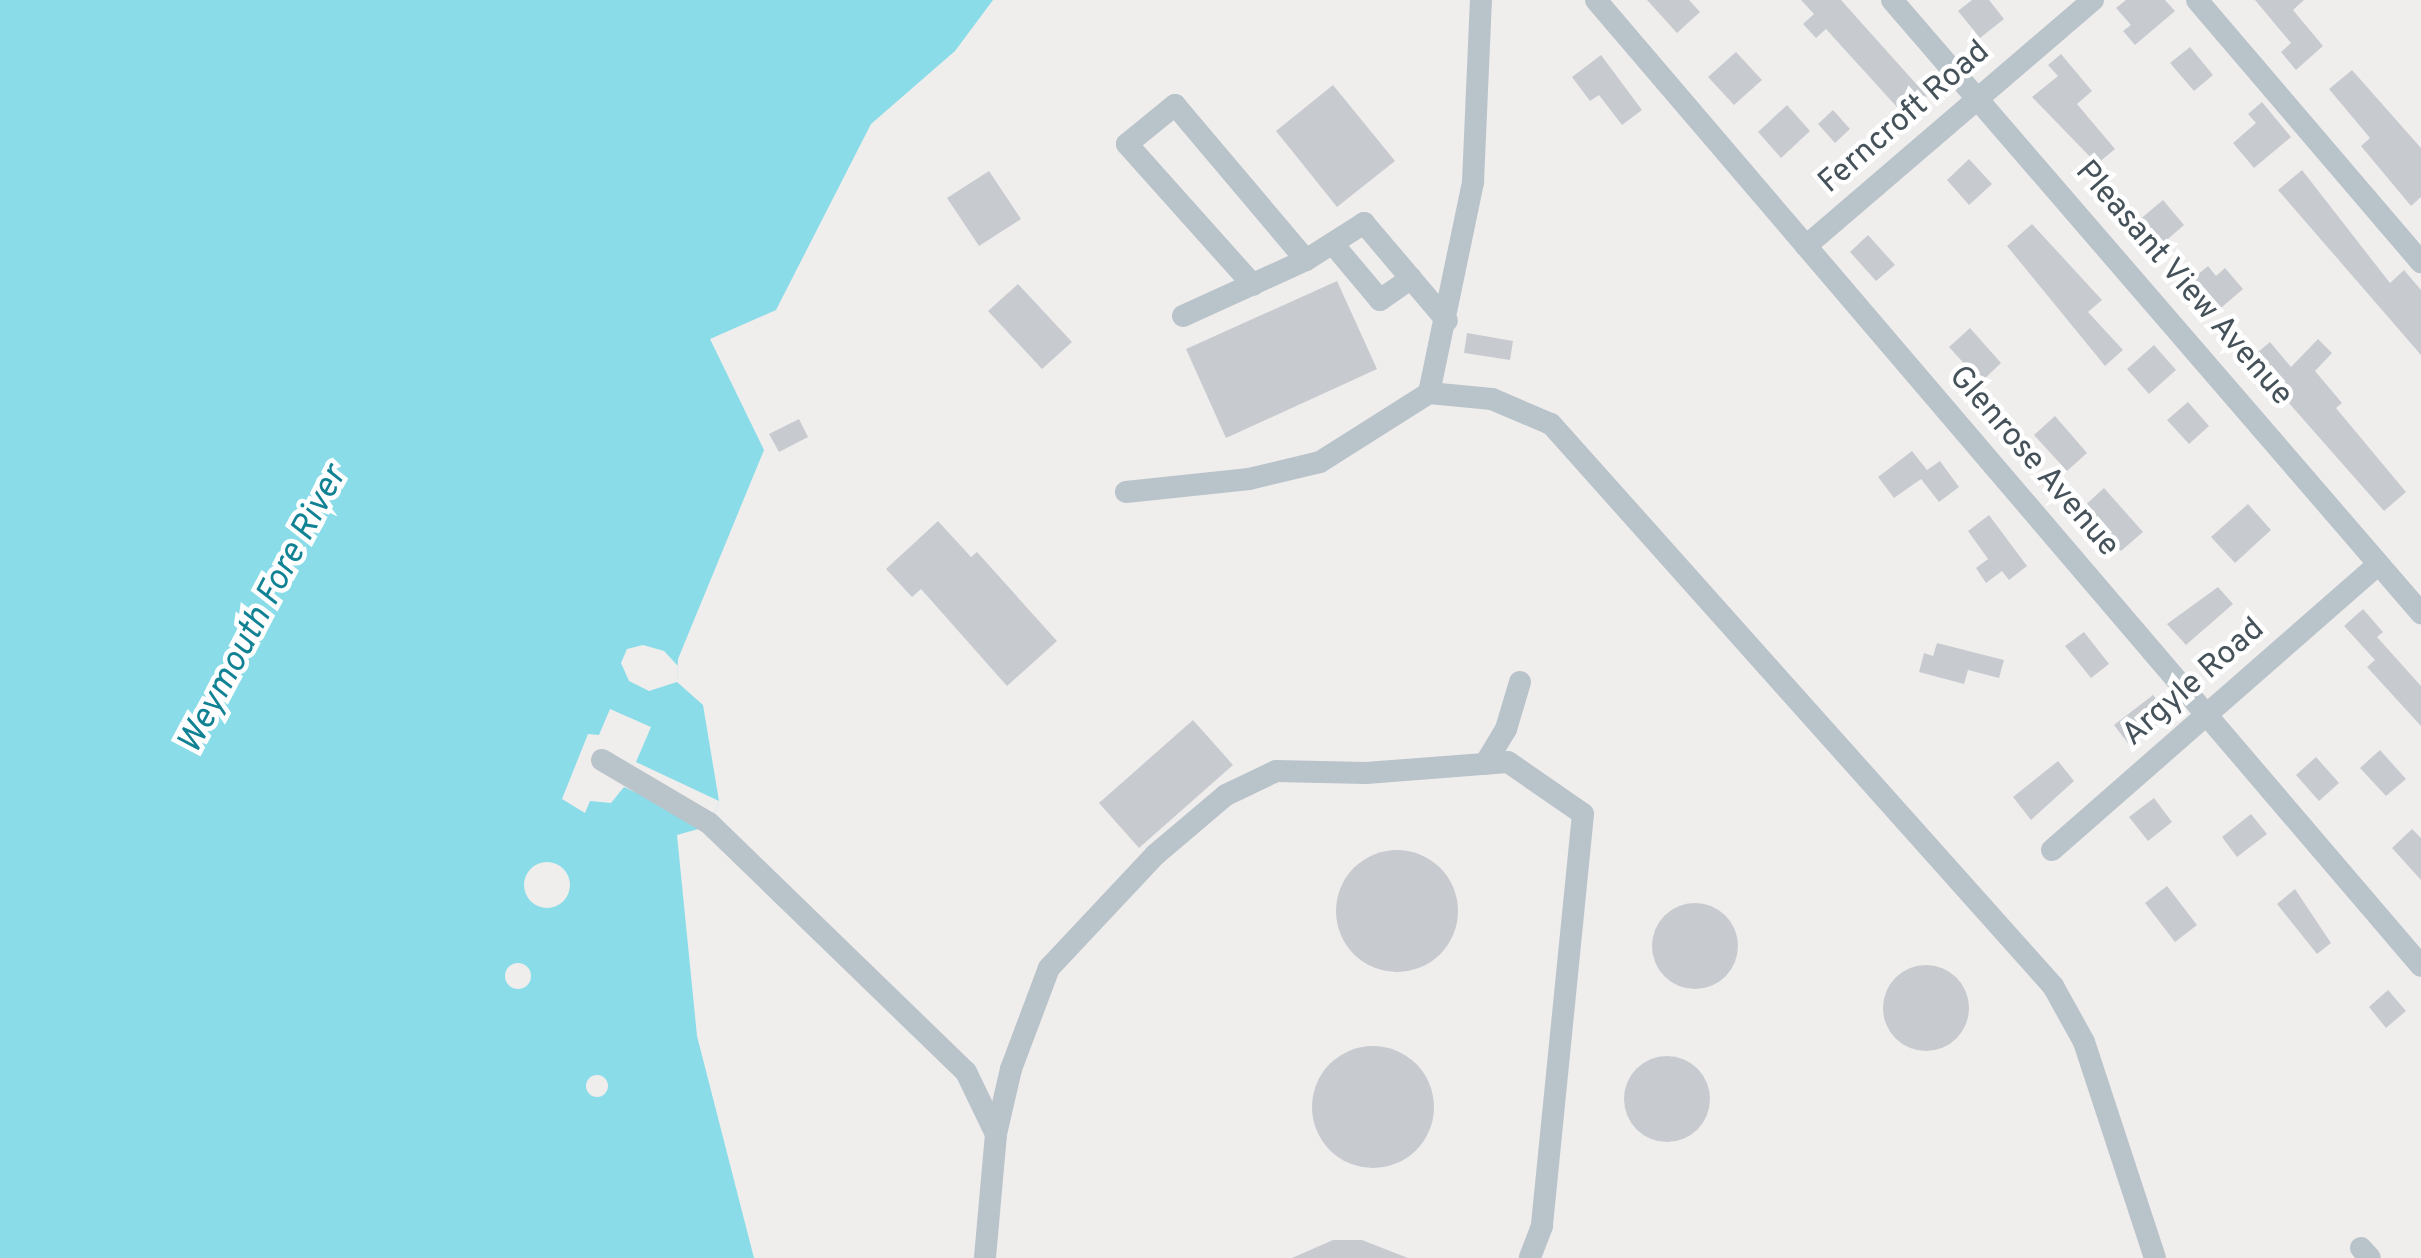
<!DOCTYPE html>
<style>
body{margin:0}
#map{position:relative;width:2421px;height:1258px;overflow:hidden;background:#f0eded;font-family:Overpass,sans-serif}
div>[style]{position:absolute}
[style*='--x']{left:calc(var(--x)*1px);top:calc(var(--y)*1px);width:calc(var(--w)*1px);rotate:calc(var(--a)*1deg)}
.water>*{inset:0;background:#8adce8}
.pier>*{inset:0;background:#f0eded}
.round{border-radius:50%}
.building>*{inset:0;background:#c7cbd0}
.minor>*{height:22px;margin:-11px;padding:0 11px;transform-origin:11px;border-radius:11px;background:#b9c3ca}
span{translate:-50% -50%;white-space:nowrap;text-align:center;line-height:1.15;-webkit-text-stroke:9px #fff;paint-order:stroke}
.street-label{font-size:32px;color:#46525a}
.water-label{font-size:35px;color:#118294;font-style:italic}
</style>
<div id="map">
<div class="water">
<div style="clip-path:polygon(0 0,993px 0,955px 51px,871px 124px,776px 310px,710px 339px,764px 450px,678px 659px,677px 682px,703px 705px,719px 801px,709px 826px,677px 835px,697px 1036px,754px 1258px,0 1258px)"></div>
</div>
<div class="pier">
<div style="clip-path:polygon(643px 645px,664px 651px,678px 666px,677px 682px,649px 691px,629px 681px,621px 663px,627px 649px)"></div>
<div style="clip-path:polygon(610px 709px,651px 727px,636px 762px,719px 801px,709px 826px,624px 787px,611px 803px,590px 801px,585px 813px,562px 799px,588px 734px,599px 735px)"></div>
<div class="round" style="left:524px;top:862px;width:46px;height:46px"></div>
<div class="round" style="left:505px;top:963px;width:26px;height:26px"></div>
<div class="round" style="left:586px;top:1075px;width:22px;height:22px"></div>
</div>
<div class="building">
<div style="clip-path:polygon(1647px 0,1689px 0,1700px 12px,1677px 33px)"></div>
<div style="clip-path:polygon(1801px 0,1841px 0,1927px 96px,1905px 116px,1826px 29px,1816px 38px,1803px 24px,1814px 14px)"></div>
<div style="clip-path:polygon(1972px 0,1989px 0,2004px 19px,1980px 38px,1958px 11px)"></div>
<div style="clip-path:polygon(2126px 0,2165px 0,2175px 11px,2135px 45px,2123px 31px,2131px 25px,2116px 8px)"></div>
<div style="clip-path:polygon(2255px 0,2304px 0,2293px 10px,2323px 46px,2296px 70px,2281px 52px,2291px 43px)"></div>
<div style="clip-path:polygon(2190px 47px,2213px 75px,2194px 91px,2170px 63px)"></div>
<div style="clip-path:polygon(1736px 52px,1762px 80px,1734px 105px,1708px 77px)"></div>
<div style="clip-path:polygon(2061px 54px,2092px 91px,2077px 104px,2115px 149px,2097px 164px,2032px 97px,2058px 76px,2048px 65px)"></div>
<div style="clip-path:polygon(1601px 55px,1642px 110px,1622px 125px,1599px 95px,1590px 101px,1572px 77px)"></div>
<div style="clip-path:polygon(2352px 70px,2421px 148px,2421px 197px,2411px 206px,2361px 146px,2370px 138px,2329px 89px)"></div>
<div style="clip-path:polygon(1333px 85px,1395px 161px,1337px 207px,1276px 131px)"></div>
<div style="clip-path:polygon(2262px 102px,2291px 137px,2254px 168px,2233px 143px,2256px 123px,2248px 114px)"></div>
<div style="clip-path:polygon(1787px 105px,1810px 131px,1781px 158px,1758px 132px)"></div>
<div style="clip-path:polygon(1833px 110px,1850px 129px,1835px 143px,1818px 124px)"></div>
<div style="clip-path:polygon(1969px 159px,1992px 184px,1969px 205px,1947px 180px)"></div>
<div style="clip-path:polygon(2302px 170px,2390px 283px,2404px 270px,2421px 290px,2421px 355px,2278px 190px)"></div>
<div style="clip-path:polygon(989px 171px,1021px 219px,979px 246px,947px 198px)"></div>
<div style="clip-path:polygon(2163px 200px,2184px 225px,2153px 252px,2131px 227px)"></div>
<div style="clip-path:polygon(2032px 224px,2102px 300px,2088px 312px,2123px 350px,2105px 366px,2007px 246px)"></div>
<div style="clip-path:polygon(1868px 235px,1895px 265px,1876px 281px,1850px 252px)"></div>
<div style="clip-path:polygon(2208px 266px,2216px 276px,2225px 268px,2243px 289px,2215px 313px,2189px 282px)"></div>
<div style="clip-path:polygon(1337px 281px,1377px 369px,1226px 438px,1186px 349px)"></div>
<div style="clip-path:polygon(1018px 284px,1072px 342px,1042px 369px,988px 311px)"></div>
<div style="clip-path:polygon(1970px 328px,2001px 363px,1981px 382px,1949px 347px)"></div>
<div style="clip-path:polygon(1467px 333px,1513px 341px,1510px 360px,1464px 353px)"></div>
<div style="clip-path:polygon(2318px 339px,2332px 353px,2315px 371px,2342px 403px,2336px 408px,2406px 492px,2384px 511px,2250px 359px,2270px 342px,2291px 367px)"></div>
<div style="clip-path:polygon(2154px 345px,2176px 370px,2149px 394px,2127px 369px)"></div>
<div style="clip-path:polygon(2188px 402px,2209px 426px,2189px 444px,2167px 420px)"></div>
<div style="clip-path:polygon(2055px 416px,2087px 453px,2067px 471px,2034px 435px)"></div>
<div style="clip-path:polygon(799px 419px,808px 437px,779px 452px,769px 434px)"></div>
<div style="clip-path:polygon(1912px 451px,1927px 470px,1940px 461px,1959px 487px,1939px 502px,1921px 479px,1894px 498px,1878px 477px)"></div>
<div style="clip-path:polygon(2104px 488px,2143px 532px,2121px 551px,2082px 508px)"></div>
<div style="clip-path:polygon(2248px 504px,2271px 530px,2235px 563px,2211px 537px)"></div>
<div style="clip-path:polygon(1989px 515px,2027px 566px,2009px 580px,2002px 571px,1986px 583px,1976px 568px,1988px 559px,1968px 531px)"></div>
<div style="clip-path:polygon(938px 521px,971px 557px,977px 552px,1057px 641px,1007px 686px,921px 589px,912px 597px,886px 569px)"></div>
<div style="clip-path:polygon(2218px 587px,2233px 604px,2186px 645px,2167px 624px)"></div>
<div style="clip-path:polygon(2363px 609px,2383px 632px,2377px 637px,2421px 686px,2421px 726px,2367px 667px,2375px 660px,2344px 626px)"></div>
<div style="clip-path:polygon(2084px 632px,2109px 664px,2091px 678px,2065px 646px)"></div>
<div style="clip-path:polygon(1937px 643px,2004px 660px,1999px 678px,1968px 670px,1964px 684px,1919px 672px,1924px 653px,1933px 656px)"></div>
<div style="clip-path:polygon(2153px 695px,2169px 716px,2130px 746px,2114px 725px)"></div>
<div style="clip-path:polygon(1193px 720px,1233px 765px,1139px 848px,1099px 803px)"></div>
<div style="clip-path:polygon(2380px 750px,2406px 779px,2386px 796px,2360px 768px)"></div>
<div style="clip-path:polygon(2316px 757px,2339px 783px,2319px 801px,2296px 775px)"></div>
<div style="clip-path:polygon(2058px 761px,2074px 781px,2031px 820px,2013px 797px)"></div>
<div style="clip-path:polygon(2154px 798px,2172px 822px,2148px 841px,2129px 817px)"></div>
<div style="clip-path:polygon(2251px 814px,2267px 834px,2237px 857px,2222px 837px)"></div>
<div style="clip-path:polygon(2412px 829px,2421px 838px,2421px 880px,2392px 848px)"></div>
<div class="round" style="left:1336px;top:850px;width:122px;height:122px"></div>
<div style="clip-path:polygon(2167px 886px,2197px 925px,2175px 942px,2145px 903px)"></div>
<div style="clip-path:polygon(2295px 889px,2331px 943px,2317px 954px,2277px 904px)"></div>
<div class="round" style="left:1652px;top:903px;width:86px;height:86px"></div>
<div class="round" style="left:1883px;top:965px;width:86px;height:86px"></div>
<div style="clip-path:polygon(2388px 990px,2406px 1011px,2386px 1028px,2369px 1007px)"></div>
<div class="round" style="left:1312px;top:1046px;width:122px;height:122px"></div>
<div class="round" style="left:1624px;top:1056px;width:86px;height:86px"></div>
<div style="clip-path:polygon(1333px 1240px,1362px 1240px,1408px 1258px,1292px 1258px)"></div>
</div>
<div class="minor">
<div style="--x:1596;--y:0;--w:1270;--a:49.5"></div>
<div style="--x:1892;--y:0;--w:810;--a:49.21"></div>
<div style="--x:2197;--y:0;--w:345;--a:49.5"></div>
<div style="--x:1333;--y:244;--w:73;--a:50"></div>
<div style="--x:1380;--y:300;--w:38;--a:-35"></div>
<div style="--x:1806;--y:246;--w:378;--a:-40.6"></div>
<div style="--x:1253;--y:285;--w:189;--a:-131.8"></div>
<div style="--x:1127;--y:144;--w:62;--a:-39.1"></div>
<div style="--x:1175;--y:105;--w:203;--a:49.8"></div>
<div style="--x:1306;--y:260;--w:69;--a:-32.5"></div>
<div style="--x:1364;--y:223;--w:128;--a:49.7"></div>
<div style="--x:1183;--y:316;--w:135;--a:-24.5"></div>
<div style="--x:1429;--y:393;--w:216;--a:-78.2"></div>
<div style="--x:1473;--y:182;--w:182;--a:-87.5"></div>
<div style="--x:1126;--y:492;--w:124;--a:-6"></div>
<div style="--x:1249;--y:479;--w:73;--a:-13.5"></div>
<div style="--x:1320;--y:462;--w:129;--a:-32.3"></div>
<div style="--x:1429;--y:393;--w:63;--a:5.4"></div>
<div style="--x:1492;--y:399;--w:64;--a:23"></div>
<div style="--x:1551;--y:424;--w:754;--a:48.23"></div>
<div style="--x:2053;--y:986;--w:64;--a:61"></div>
<div style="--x:2084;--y:1042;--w:227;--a:71.8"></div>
<div style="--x:602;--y:760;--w:124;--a:30.5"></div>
<div style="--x:709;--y:823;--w:358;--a:44.1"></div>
<div style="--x:966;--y:1072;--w:69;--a:64.2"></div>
<div style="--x:996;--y:1134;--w:124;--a:95.1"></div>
<div style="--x:1485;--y:764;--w:41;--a:-59"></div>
<div style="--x:1506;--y:729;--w:49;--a:-73.4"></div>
<div style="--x:2052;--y:850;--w:433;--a:-41.2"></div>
<div style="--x:996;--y:1134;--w:67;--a:-77"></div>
<div style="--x:1011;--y:1069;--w:108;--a:-69.4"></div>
<div style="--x:1049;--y:968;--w:155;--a:-46.8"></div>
<div style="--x:1155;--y:855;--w:93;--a:-40.2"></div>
<div style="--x:1226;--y:795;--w:55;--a:-25.6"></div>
<div style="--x:1276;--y:771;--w:90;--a:1.3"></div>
<div style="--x:1366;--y:773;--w:142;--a:-4.4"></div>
<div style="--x:1508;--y:762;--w:91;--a:34.7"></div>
<div style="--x:1583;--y:814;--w:414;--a:95.7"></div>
<div style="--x:1542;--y:1226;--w:34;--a:111"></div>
<div style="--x:2361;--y:1248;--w:13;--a:48"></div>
</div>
<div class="street-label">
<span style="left:1905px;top:118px;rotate:-41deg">Ferncroft Road</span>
<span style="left:2183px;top:284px;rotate:49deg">Pleasant View Avenue</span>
<span style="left:2033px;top:462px;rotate:49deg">Glenrose Avenue</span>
<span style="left:2194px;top:683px;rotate:-41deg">Argyle Road</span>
</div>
<div class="water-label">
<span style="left:263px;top:610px;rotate:-62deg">Weymouth Fore River</span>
</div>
</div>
